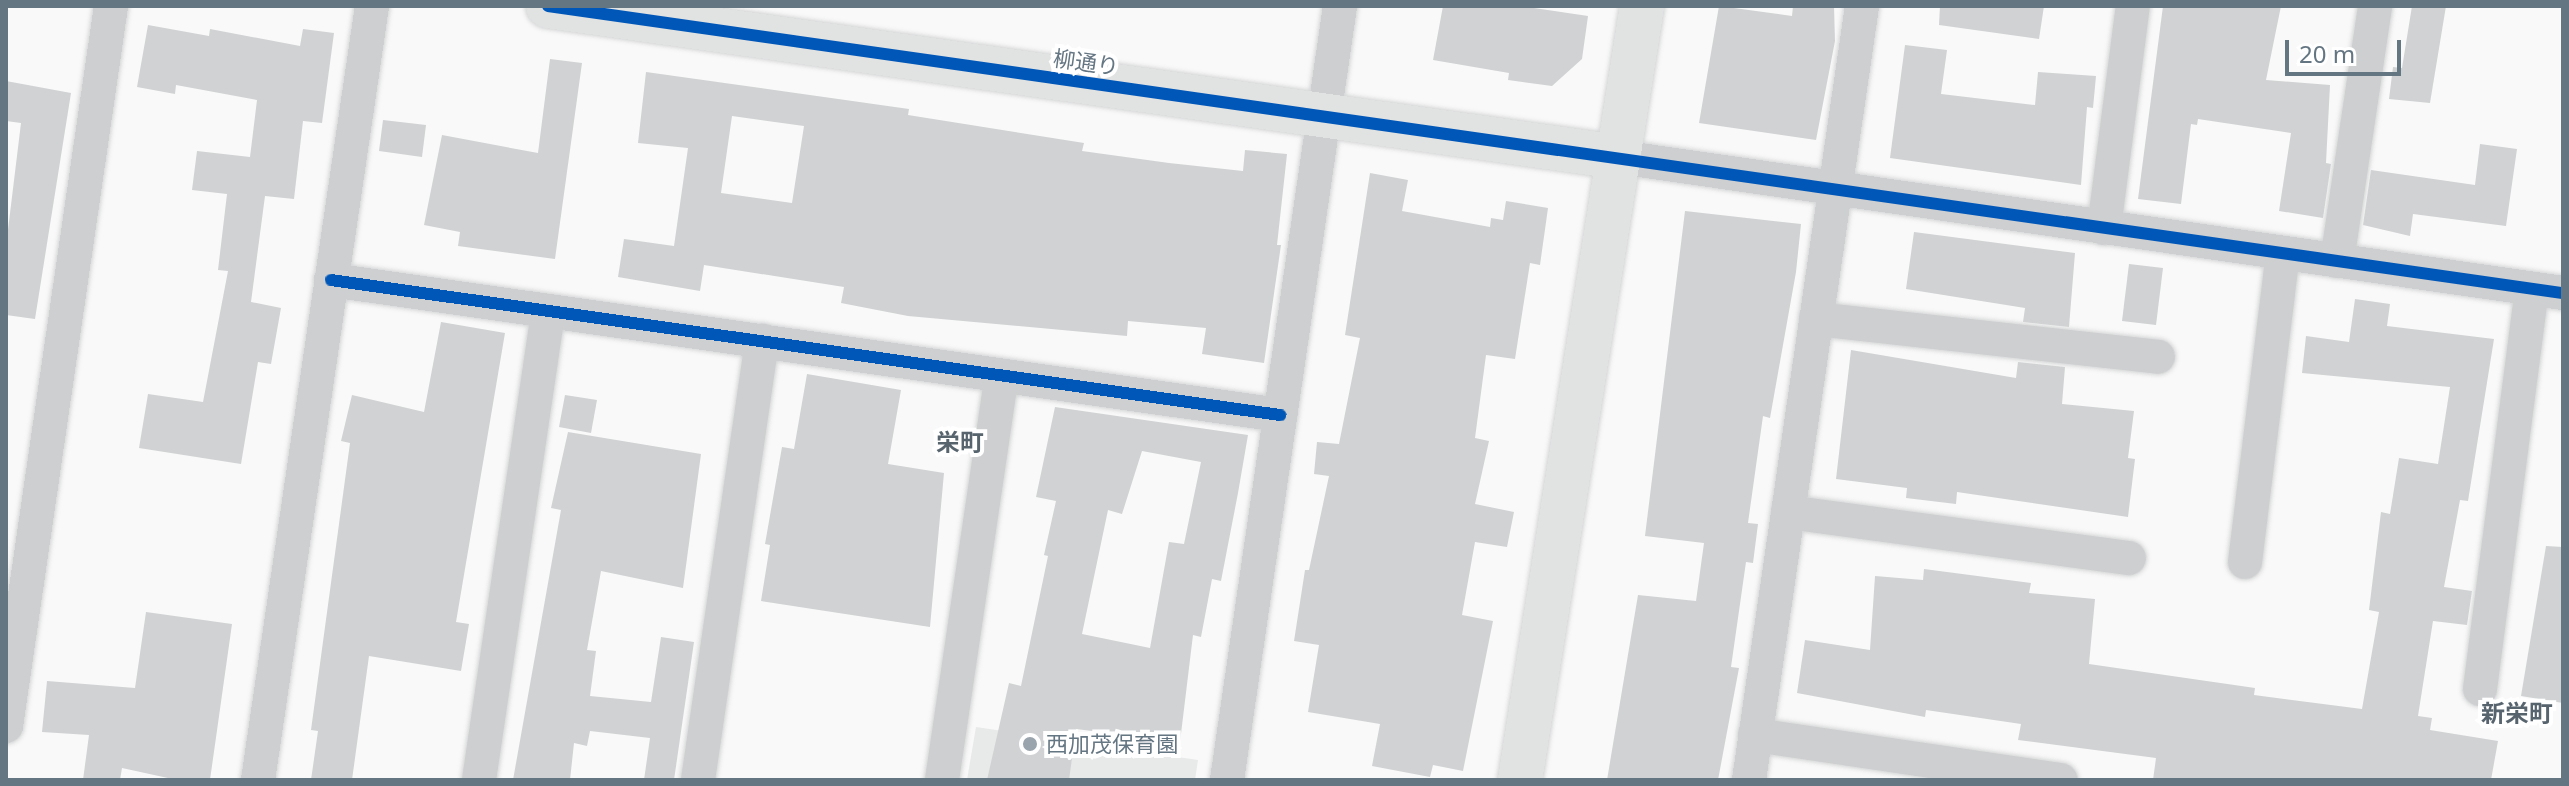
<!DOCTYPE html>
<meta charset="utf-8">
<style>
body{margin:0}
#map{position:relative;width:2569px;height:786px;overflow:hidden;background:#f9f9f9;font-family:"Noto Sans","Noto Sans JP",sans-serif}
div>[style]{position:absolute}
[style*='--x']{left:calc(var(--x)*1px);top:calc(var(--y)*1px);width:calc(var(--w)*1px);rotate:calc(var(--a)*1deg)}
.built>*{inset:0;background:#e8e9e9}
.building>*{inset:0;background:#d0d2d3}
.roads{filter:drop-shadow(0 0 2px #d5d6d7) drop-shadow(0 0 2px #d5d6d7)}
.street>*{height:34px;margin:-17px;padding:0 17px;transform-origin:17px;border-radius:17px;background:#cecfd0}
.secondary>*{height:44px;margin:-22px;padding:0 22px;transform-origin:22px;border-radius:22px;background:#e1e2e2}
.cycleway>*{height:12px;margin:-6px;padding:0 6px;transform-origin:6px;border-radius:6px;background:#0057b8}
.dots>*{width:22px;height:22px;translate:-50% -50%;box-sizing:border-box;border:4px solid #fff;border-radius:50%}
span{translate:-50% -50%;white-space:nowrap;text-align:center;line-height:1.15;-webkit-text-stroke:8px #fff;paint-order:stroke}
.street-label{font-size:22px;color:#657683}
.poi-label{font-size:22px;color:#657683}
.left{translate:0 -50%;text-align:left}
.neighbourhood-label{font-size:24px;color:#57646e;font-weight:700}
.frame{position:absolute;inset:0;border:8px solid #657683;pointer-events:none}
.scale{position:absolute;left:2285px;top:40px;width:116px;height:36px;box-sizing:border-box;border:4px solid #657683;border-top:0;padding-left:10px;font-size:24px;line-height:28px;white-space:nowrap;color:#657683;-webkit-text-stroke:6px #fff;paint-order:stroke}
</style>
<div id="map">
<div class="built">
<div style="clip-path:polygon(976px 727px,1198px 760px,1195px 780px,967px 780px)"></div>
</div>
<div class="building">
<div style="clip-path:polygon(1443px 6px,1520px 6px,1588px 16px,1582px 59px,1552px 86px,1508px 80px,1509px 73px,1433px 60px)"></div>
<div style="clip-path:polygon(1719px 6px,1792px 16px,1793px 6px,1834px 6px,1835px 41px,1816px 140px,1699px 123px)"></div>
<div style="clip-path:polygon(1940px 6px,2044px 6px,2039px 39px,1939px 25px)"></div>
<div style="clip-path:polygon(2163px 6px,2281px 6px,2266px 80px,2330px 85px,2326px 163px,2331px 164px,2323px 218px,2279px 211px,2291px 133px,2198px 119px,2197px 125px,2191px 124px,2181px 204px,2138px 199px)"></div>
<div style="clip-path:polygon(2412px 6px,2446px 6px,2430px 103px,2389px 99px,2393px 67px,2402px 68px)"></div>
<div style="clip-path:polygon(148px 25px,209px 36px,210px 29px,300px 46px,303px 29px,334px 33px,322px 123px,303px 121px,294px 199px,265px 196px,251px 302px,281px 308px,271px 364px,258px 362px,241px 464px,139px 448px,148px 394px,203px 402px,228px 271px,218px 270px,227px 194px,192px 190px,197px 151px,250px 157px,257px 100px,176px 85px,175px 94px,137px 87px)"></div>
<div style="clip-path:polygon(1905px 45px,1947px 50px,1941px 94px,2035px 105px,2038px 72px,2096px 76px,2093px 108px,2087px 107px,2081px 185px,1890px 158px)"></div>
<div style="clip-path:polygon(550px 59px,582px 63px,555px 259px,458px 246px,460px 232px,424px 225px,442px 135px,538px 153px)"></div>
<div style="clip-path:polygon(evenodd,646px 72px,909px 109px,908px 115px,1084px 143px,1082px 151px,1169px 163px,1243px 171px,1245px 150px,1287px 154px,1277px 245px,1281px 245px,1264px 363px,1202px 354px,1206px 328px,1128px 321px,1127px 336px,908px 316px,841px 303px,844px 287px,704px 265px,700px 291px,618px 277px,624px 239px,674px 246px,688px 148px,638px 143px,646px 72px,732px 116px,804px 126px,792px 203px,721px 193px,732px 116px)"></div>
<div style="clip-path:polygon(6px 81px,71px 93px,35px 319px,6px 315px,6px 246px,21px 123px,6px 121px)"></div>
<div style="clip-path:polygon(383px 120px,426px 125px,422px 157px,379px 151px)"></div>
<div style="clip-path:polygon(2480px 144px,2517px 149px,2506px 226px,2413px 214px,2410px 236px,2363px 225px,2371px 170px,2475px 185px)"></div>
<div style="clip-path:polygon(1370px 173px,1408px 180px,1402px 211px,1490px 227px,1491px 218px,1503px 220px,1506px 201px,1548px 208px,1540px 265px,1530px 263px,1515px 359px,1486px 355px,1475px 438px,1489px 441px,1475px 504px,1514px 512px,1507px 547px,1475px 542px,1462px 615px,1493px 621px,1463px 771px,1433px 765px,1430px 777px,1372px 766px,1380px 724px,1308px 712px,1319px 645px,1294px 641px,1305px 570px,1309px 570px,1329px 476px,1314px 474px,1317px 442px,1339px 444px,1360px 338px,1345px 335px)"></div>
<div style="clip-path:polygon(1685px 211px,1801px 224px,1796px 272px,1770px 418px,1763px 416px,1748px 523px,1758px 524px,1753px 563px,1746px 562px,1731px 667px,1739px 668px,1718px 780px,1607px 780px,1638px 595px,1696px 601px,1704px 543px,1645px 536px)"></div>
<div style="clip-path:polygon(1914px 232px,2075px 253px,2069px 327px,2023px 322px,2025px 308px,1906px 289px)"></div>
<div style="clip-path:polygon(2129px 264px,2163px 268px,2156px 325px,2122px 321px)"></div>
<div style="clip-path:polygon(2355px 299px,2390px 304px,2387px 326px,2494px 339px,2468px 501px,2460px 500px,2444px 587px,2472px 591px,2467px 625px,2433px 621px,2418px 716px,2432px 718px,2430px 730px,2498px 741px,2491px 780px,2153px 780px,2156px 758px,2018px 740px,2021px 724px,1926px 710px,1925px 717px,1797px 693px,1805px 640px,1870px 650px,1875px 576px,1923px 580px,1924px 569px,2031px 583px,2029px 593px,2095px 599px,2089px 664px,2255px 688px,2254px 695px,2362px 709px,2379px 612px,2369px 610px,2381px 512px,2390px 514px,2399px 458px,2438px 464px,2450px 387px,2302px 373px,2306px 336px,2349px 342px)"></div>
<div style="clip-path:polygon(441px 322px,505px 333px,456px 622px,469px 624px,461px 671px,369px 656px,352px 780px,311px 780px,318px 731px,311px 730px,350px 443px,341px 441px,352px 395px,424px 412px)"></div>
<div style="clip-path:polygon(1851px 350px,2016px 378px,2018px 362px,2065px 367px,2062px 404px,2134px 411px,2128px 458px,2135px 459px,2128px 517px,1957px 492px,1956px 504px,1906px 498px,1907px 488px,1836px 479px)"></div>
<div style="clip-path:polygon(807px 374px,901px 390px,888px 464px,944px 473px,930px 627px,761px 601px,770px 545px,765px 544px,782px 447px,794px 449px)"></div>
<div style="clip-path:polygon(565px 395px,597px 400px,591px 433px,559px 427px)"></div>
<div style="clip-path:polygon(evenodd,1055px 407px,1248px 435px,1238px 493px,1221px 581px,1212px 579px,1201px 637px,1193px 635px,1180px 742px,1076px 729px,1069px 780px,987px 780px,1009px 683px,1021px 686px,1048px 556px,1044px 555px,1056px 501px,1036px 497px,1055px 407px,1142px 451px,1201px 462px,1184px 544px,1169px 542px,1150px 648px,1082px 634px,1108px 510px,1122px 514px,1142px 451px)"></div>
<div style="clip-path:polygon(568px 432px,701px 454px,683px 588px,601px 571px,587px 650px,596px 651px,590px 696px,651px 702px,661px 637px,694px 642px,674px 780px,644px 780px,650px 738px,590px 731px,587px 746px,574px 743px,570px 780px,513px 780px,561px 510px,551px 508px)"></div>
<div style="clip-path:polygon(2546px 546px,2563px 547px,2563px 703px,2521px 696px)"></div>
<div style="clip-path:polygon(146px 612px,232px 624px,210px 780px,177px 780px,122px 768px,120px 780px,83px 780px,89px 735px,42px 732px,47px 681px,135px 688px)"></div>
</div>
<div class="roads">
<div class="street">
<div style="--x:1619;--y:157;--w:954;--a:8.2"></div>
<div style="--x:2104;--y:228;--w:224;--a:-82.6"></div>
<div style="--x:2337;--y:261;--w:258;--a:-81.5"></div>
<div style="--x:331;--y:280;--w:959;--a:8.1"></div>
<div style="--x:1816;--y:319;--w:344;--a:6.3"></div>
<div style="--x:1788;--y:512;--w:344;--a:7.7"></div>
<div style="--x:2245;--y:562;--w:311;--a:-83"></div>
<div style="--x:2480;--y:689;--w:403;--a:-82.6"></div>
<div style="--x:6;--y:726;--w:728;--a:-81.7"></div>
<div style="--x:1755;--y:735;--w:309;--a:8.4"></div>
<div style="--x:258;--y:780;--w:782;--a:-81.62"></div>
<div style="--x:479;--y:780;--w:474;--a:-81.6"></div>
<div style="--x:698;--y:780;--w:444;--a:-81.7"></div>
<div style="--x:942;--y:780;--w:408;--a:-81.6"></div>
<div style="--x:1227;--y:780;--w:782;--a:-81.69"></div>
<div style="--x:1749;--y:780;--w:782;--a:-81.69"></div>
</div>
<div class="secondary">
<div style="--x:548;--y:6;--w:1082;--a:8.03"></div>
<div style="--x:1520;--y:780;--w:784;--a:-81.04"></div>
</div>
</div>
<div class="cycleway">
<div style="--x:548;--y:6;--w:2035;--a:8.11"></div>
<div style="--x:331;--y:280;--w:959;--a:8.1"></div>
</div>
<div class="dots">
<div style="left:1030px;top:744px;background:#99a4ac"></div>
</div>
<div class="street-label">
<span style="left:1086px;top:62px;rotate:8deg">柳通り</span>
</div>
<div class="poi-label">
<span class="left" style="left:1046px;top:744px">西加茂保育園</span>
</div>
<div class="neighbourhood-label">
<span style="left:960px;top:442px">栄町</span>
<span style="left:2517px;top:713px">新栄町</span>
</div>
<div class="frame"></div>
<div class="scale">20 m</div>
</div>
